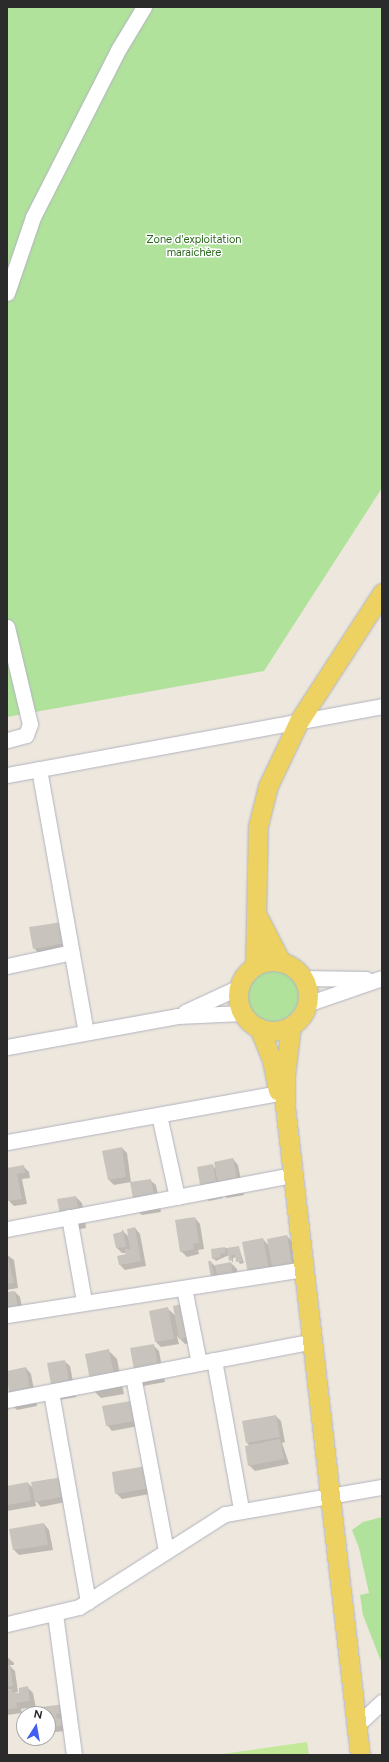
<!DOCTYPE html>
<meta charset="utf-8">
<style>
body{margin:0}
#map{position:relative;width:389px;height:1762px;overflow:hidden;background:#ede7de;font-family:Figtree,sans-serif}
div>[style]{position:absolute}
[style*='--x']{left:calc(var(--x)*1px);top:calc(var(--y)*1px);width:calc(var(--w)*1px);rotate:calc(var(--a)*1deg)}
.green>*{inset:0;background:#b1e29c}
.round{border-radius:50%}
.pitch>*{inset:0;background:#c3e998}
.shadow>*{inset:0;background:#0003}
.building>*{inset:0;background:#c8c4bd}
.roads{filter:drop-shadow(0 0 1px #b1b3be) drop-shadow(0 0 1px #b1b3be)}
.minor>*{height:15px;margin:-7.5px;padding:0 7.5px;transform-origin:7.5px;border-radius:7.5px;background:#fff}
.major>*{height:19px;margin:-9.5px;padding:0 9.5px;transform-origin:9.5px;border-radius:9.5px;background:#edd262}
.major>.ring{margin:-9.5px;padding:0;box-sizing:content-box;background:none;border:19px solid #edd262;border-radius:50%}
span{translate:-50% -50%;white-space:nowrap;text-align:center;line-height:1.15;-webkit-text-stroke:3px #fff;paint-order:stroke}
.park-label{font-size:11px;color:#29671c}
.frame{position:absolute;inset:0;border:8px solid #2b2b2b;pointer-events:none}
.north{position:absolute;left:16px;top:1706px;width:40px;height:40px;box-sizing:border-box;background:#fff;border:1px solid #aaa;border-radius:50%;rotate:11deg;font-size:11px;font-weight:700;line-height:16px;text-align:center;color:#2b2b2b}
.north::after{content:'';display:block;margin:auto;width:14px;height:18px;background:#425cf6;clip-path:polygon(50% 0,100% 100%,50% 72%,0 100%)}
</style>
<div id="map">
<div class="green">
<div style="clip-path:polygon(7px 7px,382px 7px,382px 488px,264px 671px,7px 717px)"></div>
<div class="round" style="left:245px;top:968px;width:54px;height:54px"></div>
<div style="clip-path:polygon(382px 1517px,382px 1664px,363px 1615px,360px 1595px,369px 1593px,359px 1548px,352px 1530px,363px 1522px)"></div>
</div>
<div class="pitch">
<div style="clip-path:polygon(307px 1742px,309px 1755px,216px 1755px)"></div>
</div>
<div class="shadow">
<div style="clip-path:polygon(61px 923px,70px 948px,39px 954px,34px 948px)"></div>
<div style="clip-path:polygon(122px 1148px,127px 1153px,131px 1182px,114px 1185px,109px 1180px)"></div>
<div style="clip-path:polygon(233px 1159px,238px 1165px,244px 1195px,227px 1198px,222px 1194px,223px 1198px,209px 1201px,203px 1195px,212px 1165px,217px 1170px)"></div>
<div style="clip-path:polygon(23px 1166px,29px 1172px,30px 1178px,22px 1179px,27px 1204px,14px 1206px,9px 1201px,7px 1169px)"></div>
<div style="clip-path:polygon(150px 1180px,156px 1185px,161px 1212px,142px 1215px,136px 1210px)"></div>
<div style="clip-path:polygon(76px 1197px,82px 1203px,86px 1228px,68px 1231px,63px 1226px)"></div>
<div style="clip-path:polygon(195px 1218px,200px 1224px,204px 1249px,198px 1250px,199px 1254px,187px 1257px,181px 1251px)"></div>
<div style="clip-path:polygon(135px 1228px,140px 1234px,146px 1266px,125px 1270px,120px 1265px,126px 1253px,122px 1253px,117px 1248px,123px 1231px,129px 1237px)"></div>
<div style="clip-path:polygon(287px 1236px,292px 1242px,297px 1269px,274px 1275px,243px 1243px,263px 1239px,269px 1246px)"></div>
<div style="clip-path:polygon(225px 1248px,239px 1248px,244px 1263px,240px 1264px,236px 1257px,233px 1258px,233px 1263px,229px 1255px,216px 1261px,213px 1258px)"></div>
<div style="clip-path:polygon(7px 1255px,14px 1260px,18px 1288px,7px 1290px)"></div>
<div style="clip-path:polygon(211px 1262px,215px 1266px,231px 1263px,237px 1269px,238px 1280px,212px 1277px)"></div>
<div style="clip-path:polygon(15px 1292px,20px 1297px,24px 1318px,7px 1293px)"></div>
<div style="clip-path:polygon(191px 1304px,196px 1309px,202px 1341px,185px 1344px,177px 1336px,179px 1344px,161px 1347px,156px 1342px,168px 1309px,176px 1316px)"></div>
<div style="clip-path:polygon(153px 1345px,159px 1351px,165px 1382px,143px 1386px,137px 1380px)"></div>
<div style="clip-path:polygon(109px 1351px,117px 1359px,124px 1394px,101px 1398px,93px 1390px)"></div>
<div style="clip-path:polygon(64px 1361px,70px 1366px,76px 1397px,59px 1400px)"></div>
<div style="clip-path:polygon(26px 1368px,31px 1374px,37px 1406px,17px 1410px,11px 1404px,7px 1372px)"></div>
<div style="clip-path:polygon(103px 1407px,144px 1425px,112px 1431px,107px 1425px)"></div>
<div style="clip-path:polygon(276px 1416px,281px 1421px,285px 1442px,282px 1443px,289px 1464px,255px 1471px,249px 1465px,250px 1446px,247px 1443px)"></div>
<div style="clip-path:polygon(146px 1467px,155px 1493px,122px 1499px,116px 1493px)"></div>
<div style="clip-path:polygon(62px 1478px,71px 1501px,41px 1507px,35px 1500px,36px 1506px,7px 1511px,7px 1487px,28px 1483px,34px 1489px)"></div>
<div style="clip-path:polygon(44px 1524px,49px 1530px,53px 1550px,19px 1555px,14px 1550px)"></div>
<div style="clip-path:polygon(7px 1657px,14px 1663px,14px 1665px,9px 1665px,15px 1671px,18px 1692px,14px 1692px,20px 1694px,28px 1688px,33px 1693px,36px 1708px,40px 1711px,64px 1705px,72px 1730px,48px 1733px,48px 1714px,33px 1714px,32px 1707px,21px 1709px,22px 1713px,7px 1715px)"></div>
</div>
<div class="building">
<div style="clip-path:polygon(62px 922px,66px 943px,33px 949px,29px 927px)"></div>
<div style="clip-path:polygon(122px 1147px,126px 1177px,108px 1180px,102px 1151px)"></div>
<div style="clip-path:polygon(233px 1158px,239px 1190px,220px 1193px,214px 1162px)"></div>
<div style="clip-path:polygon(213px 1164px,218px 1193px,202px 1196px,197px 1167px)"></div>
<div style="clip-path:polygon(24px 1165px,25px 1173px,17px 1174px,22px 1199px,8px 1201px,7px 1168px)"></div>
<div style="clip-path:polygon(151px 1179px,156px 1206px,135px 1210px,130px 1182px)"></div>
<div style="clip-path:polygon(76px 1196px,81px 1223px,62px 1226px,57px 1199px)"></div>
<div style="clip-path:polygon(195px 1217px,199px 1243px,193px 1244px,194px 1249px,180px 1252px,175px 1220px)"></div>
<div style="clip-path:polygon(135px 1227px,141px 1261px,119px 1265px,117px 1256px,126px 1254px,125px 1249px,130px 1249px,127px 1229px)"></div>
<div style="clip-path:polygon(123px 1229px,126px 1247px,116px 1248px,113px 1234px,121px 1232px)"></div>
<div style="clip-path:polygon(287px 1235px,292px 1264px,272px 1267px,267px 1239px)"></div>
<div style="clip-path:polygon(263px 1238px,269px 1270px,248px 1274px,242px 1242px)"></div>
<div style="clip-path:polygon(239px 1246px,242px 1261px,236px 1262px,235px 1255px,231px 1255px,232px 1260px,229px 1261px,227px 1248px)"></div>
<div style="clip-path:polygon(225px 1247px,226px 1253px,220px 1254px,221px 1257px,212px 1259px,211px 1249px)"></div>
<div style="clip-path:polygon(7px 1254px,14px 1283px,7px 1284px)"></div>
<div style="clip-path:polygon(208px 1261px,211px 1261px,214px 1275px,217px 1274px,215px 1265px,231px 1262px,233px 1274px,211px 1278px)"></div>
<div style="clip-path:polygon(15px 1291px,19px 1313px,7px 1316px,7px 1292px)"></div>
<div style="clip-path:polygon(191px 1302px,197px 1336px,179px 1339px,173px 1306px)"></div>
<div style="clip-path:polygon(168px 1307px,174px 1339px,155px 1342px,149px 1311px)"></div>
<div style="clip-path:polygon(154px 1344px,160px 1377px,136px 1381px,130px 1348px)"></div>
<div style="clip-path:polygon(109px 1349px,116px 1386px,92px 1390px,85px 1354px)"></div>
<div style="clip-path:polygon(65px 1360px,71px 1392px,53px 1395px,47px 1363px)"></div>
<div style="clip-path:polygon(26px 1367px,32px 1401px,10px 1405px,7px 1371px)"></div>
<div style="clip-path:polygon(136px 1400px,140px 1420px,106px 1426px,102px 1406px)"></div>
<div style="clip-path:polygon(276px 1415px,280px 1437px,246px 1443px,242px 1421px)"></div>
<div style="clip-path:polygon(280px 1439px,284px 1459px,248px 1466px,245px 1446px)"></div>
<div style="clip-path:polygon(146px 1466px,150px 1488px,115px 1494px,112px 1472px)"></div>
<div style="clip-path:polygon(63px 1477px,66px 1496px,35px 1502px,31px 1482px)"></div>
<div style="clip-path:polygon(28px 1482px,31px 1501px,7px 1505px,7px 1486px)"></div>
<div style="clip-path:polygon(44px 1523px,48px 1545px,13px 1550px,9px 1529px)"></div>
<div style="clip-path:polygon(7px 1665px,10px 1665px,13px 1686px,7px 1687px)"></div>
<div style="clip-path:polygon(28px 1686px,30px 1701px,16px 1703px,17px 1708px,7px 1709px,7px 1689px,12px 1689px,13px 1693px,19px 1693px,19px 1688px)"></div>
<div style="clip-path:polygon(65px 1704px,66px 1713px,56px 1714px,57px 1719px,67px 1717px,68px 1725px,48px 1727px,48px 1714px,32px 1714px,32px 1708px,37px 1707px,38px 1710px,41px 1710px,41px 1707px)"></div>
</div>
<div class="roads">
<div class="minor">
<div style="--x:7;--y:293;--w:80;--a:-71.1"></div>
<div style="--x:33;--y:217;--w:187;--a:-63"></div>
<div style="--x:118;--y:50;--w:50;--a:-58.8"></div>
<div style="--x:7;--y:627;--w:100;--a:76.7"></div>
<div style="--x:30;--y:724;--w:12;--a:110"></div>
<div style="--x:26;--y:735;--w:20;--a:165"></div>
<div style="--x:39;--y:769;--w:267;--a:79.9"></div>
<div style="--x:7;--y:775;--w:381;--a:-10.4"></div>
<div style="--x:7;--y:966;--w:66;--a:-12.2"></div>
<div style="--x:303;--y:978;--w:63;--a:0.9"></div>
<div style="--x:307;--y:1004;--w:79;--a:-19.1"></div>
<div style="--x:185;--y:1012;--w:60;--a:-24.8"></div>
<div style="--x:7;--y:1047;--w:173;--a:-10.3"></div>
<div style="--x:177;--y:1016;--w:66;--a:-2.6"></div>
<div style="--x:159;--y:1115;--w:84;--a:77.6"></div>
<div style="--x:7;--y:1142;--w:275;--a:-10.2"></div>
<div style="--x:69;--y:1217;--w:85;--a:79.9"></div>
<div style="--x:7;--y:1229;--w:291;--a:-10.7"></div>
<div style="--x:184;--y:1288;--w:76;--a:78.7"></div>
<div style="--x:7;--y:1315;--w:300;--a:-8.8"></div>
<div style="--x:214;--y:1360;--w:151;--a:79.7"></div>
<div style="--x:133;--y:1376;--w:178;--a:79.3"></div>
<div style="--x:51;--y:1392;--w:213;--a:80"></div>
<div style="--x:7;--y:1400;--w:311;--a:-10.9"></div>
<div style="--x:55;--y:1614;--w:142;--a:82.3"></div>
<div style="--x:7;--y:1624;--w:74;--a:-13.3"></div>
<div style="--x:79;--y:1607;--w:173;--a:-32.5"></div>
<div style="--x:225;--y:1514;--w:159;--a:-9.8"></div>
<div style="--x:357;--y:1725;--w:34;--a:-43"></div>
</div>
<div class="major">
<div style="--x:258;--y:917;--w:51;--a:62.9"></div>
<div class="ring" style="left:238px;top:961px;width:51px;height:51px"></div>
<div style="--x:255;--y:966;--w:140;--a:-88.8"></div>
<div style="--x:258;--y:826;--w:41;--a:-76"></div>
<div style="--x:268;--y:786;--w:72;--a:-64.5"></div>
<div style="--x:299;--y:721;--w:153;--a:-57"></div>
<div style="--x:291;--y:1026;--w:50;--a:96.8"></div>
<div style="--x:285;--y:1076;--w:30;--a:90"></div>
<div style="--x:285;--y:1106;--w:653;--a:83.41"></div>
<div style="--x:259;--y:1028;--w:35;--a:68"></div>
<div style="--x:272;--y:1060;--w:31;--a:79"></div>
</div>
</div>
<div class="park-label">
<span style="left:194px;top:247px">Zone d'exploitation<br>maraichère</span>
</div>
<div class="frame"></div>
<div class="north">N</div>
</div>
